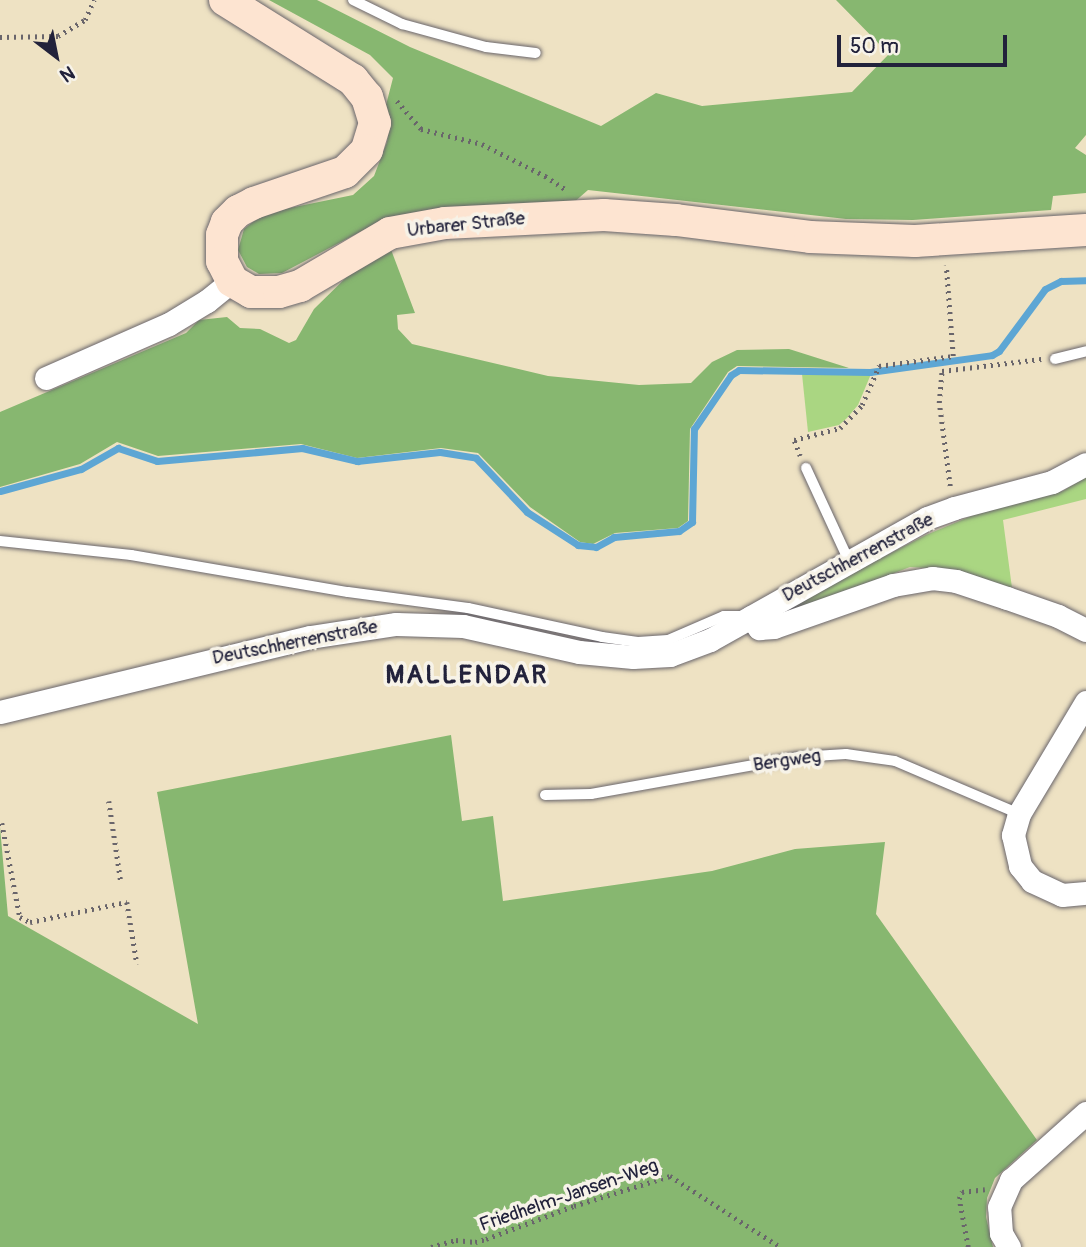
<!DOCTYPE html>
<meta charset="utf-8">
<style>
body{margin:0}
#map{position:relative;width:1086px;height:1247px;overflow:hidden;background:#eee2c3;font-family:Pangolin,sans-serif}
div>[style]{position:absolute}
[style*='--x']{left:calc(var(--x)*1px);top:calc(var(--y)*1px);width:calc(var(--w)*1px);rotate:calc(var(--a)*1deg)}
.green>*{inset:0;background:#aad682}
.forest>*{inset:0;background:#87b770}
.stream>*{height:7px;margin:-3.5px;padding:0 3.5px;transform-origin:3.5px;border-radius:3.5px;background:#5da6d4}
.path>*{height:4.5px;margin-top:-2.25px;transform-origin:0;background:repeating-linear-gradient(90deg,#69656b 0 2px,transparent 0 7px)}
.roads{filter:drop-shadow(0 0 2px #69656b) drop-shadow(0 0 2px #69656b)}
.lane>*{height:10px;margin:-5px;padding:0 5px;transform-origin:5px;border-radius:5px;background:#fff}
.street>*{height:23px;margin:-11.5px;padding:0 11.5px;transform-origin:11.5px;border-radius:11.5px;background:#fff}
.secondary>*{height:32px;margin:-16px;padding:0 16px;transform-origin:16px;border-radius:16px;background:#fde4d1}
span{translate:-50% -50%;white-space:nowrap;text-align:center;line-height:1.15;-webkit-text-stroke:7px #f7f3e8;paint-order:stroke}
.street-label{font-size:19px;color:#22223b}
.district-label{font-size:26px;color:#22223b;font-weight:700;letter-spacing:2px}
.north{position:absolute;left:21px;top:21px;width:70px;height:70px;-webkit-text-stroke:5px #f7f3e8;paint-order:stroke;rotate:148deg;font-size:19px;font-weight:700;line-height:28px;text-align:center;color:#22223b}
.north::after{content:'';display:block;margin:auto;width:24px;height:32px;background:#22223b;clip-path:polygon(50% 0,100% 100%,50% 72%,0 100%)}
.scale{position:absolute;left:837px;top:35px;width:170px;height:32px;box-sizing:border-box;border:4px solid #22223b;border-top:0;padding-left:9px;font-size:21px;line-height:24px;white-space:nowrap;color:#22223b;-webkit-text-stroke:5px #f7f3e8;paint-order:stroke}
</style>
<div id="map">
<div class="green">
<div style="clip-path:polygon(802px 374px,871px 374px,858px 405px,847px 418px,839px 425px,808px 432px)"></div>
<div style="clip-path:polygon(1086px 477px,1086px 499px,1003px 520px,1012px 588px,957px 570px,910px 567px,775px 619px,772px 614px,926px 535px,976px 514px,1063px 491px)"></div>
</div>
<div class="forest">
<div style="clip-path:polygon(269px 0,317px 0,410px 47px,601px 126px,656px 93px,702px 106px,852px 92px,889px 54px,836px 0,1086px 0,1086px 135px,1075px 148px,1086px 155px,1086px 193px,1053px 196px,1051px 210px,913px 220px,846px 219px,588px 190px,572px 204px,377px 223px,282px 273px,259px 274px,247px 267px,238px 250px,244px 229px,254px 221px,270px 212px,353px 195px,374px 176px,387px 142px,389px 128px,386px 105px,393px 78px,370px 55px)"></div>
<div style="clip-path:polygon(390px 247px,415px 313px,397px 315px,398px 329px,412px 344px,548px 376px,639px 385px,691px 383px,712px 362px,737px 350px,789px 349px,849px 368px,737px 366px,728px 372px,690px 429px,688px 521px,678px 528px,615px 533px,593px 544px,580px 542px,530px 507px,478px 453px,441px 448px,357px 458px,301px 444px,158px 456px,117px 442px,80px 464px,0 487px,0 412px,186px 333px,199px 320px,227px 317px,240px 328px,260px 329px,289px 343px,296px 340px,314px 309px,366px 258px)"></div>
<div style="clip-path:polygon(451px 735px,462px 821px,493px 816px,503px 901px,712px 871px,795px 849px,885px 842px,876px 914px,1037px 1140px,995px 1178px,987px 1198px,986px 1217px,993px 1247px,0 1247px,0 827px,8px 916px,198px 1024px,157px 792px)"></div>
</div>
<div class="stream">
<div style="--x:0;--y:491;--w:84;--a:-15.2"></div>
<div style="--x:81;--y:469;--w:43;--a:-29.6"></div>
<div style="--x:118;--y:448;--w:41;--a:18.4"></div>
<div style="--x:157;--y:461;--w:146;--a:-5.1"></div>
<div style="--x:302;--y:448;--w:57;--a:13.3"></div>
<div style="--x:357;--y:461;--w:83;--a:-6.2"></div>
<div style="--x:440;--y:452;--w:36;--a:9"></div>
<div style="--x:476;--y:458;--w:74;--a:46.6"></div>
<div style="--x:527;--y:512;--w:61;--a:32.9"></div>
<div style="--x:578;--y:545;--w:18;--a:6"></div>
<div style="--x:596;--y:547;--w:21;--a:-29"></div>
<div style="--x:614;--y:537;--w:65;--a:-5.3"></div>
<div style="--x:679;--y:531;--w:16;--a:-35"></div>
<div style="--x:692;--y:522;--w:93;--a:-88.8"></div>
<div style="--x:694;--y:429;--w:65;--a:-55.6"></div>
<div style="--x:731;--y:375;--w:9;--a:-32"></div>
<div style="--x:739;--y:370;--w:131;--a:0.9"></div>
<div style="--x:870;--y:372;--w:123;--a:-7.9"></div>
<div style="--x:992;--y:355;--w:8;--a:-30"></div>
<div style="--x:999;--y:351;--w:77;--a:-53.4"></div>
<div style="--x:1045;--y:289;--w:18;--a:-27"></div>
<div style="--x:1061;--y:281;--w:25;--a:-2"></div>
</div>
<div class="path">
<div style="--x:0;--y:37;--w:58;--a:-1"></div>
<div style="--x:58;--y:36;--w:31;--a:-31"></div>
<div style="--x:85;--y:20;--w:22;--a:-66"></div>
<div style="--x:397;--y:101;--w:37;--a:49"></div>
<div style="--x:421;--y:129;--w:63;--a:13.8"></div>
<div style="--x:482;--y:144;--w:71;--a:26.9"></div>
<div style="--x:545;--y:176;--w:27;--a:33"></div>
<div style="--x:800;--y:456;--w:17;--a:-111"></div>
<div style="--x:794;--y:440;--w:48;--a:-14.6"></div>
<div style="--x:840;--y:428;--w:32;--a:-46"></div>
<div style="--x:862;--y:405;--w:43;--a:-66.4"></div>
<div style="--x:879;--y:366;--w:75;--a:-7.7"></div>
<div style="--x:953;--y:356;--w:91;--a:-94.4"></div>
<div style="--x:950;--y:486;--w:84;--a:-97.5"></div>
<div style="--x:939;--y:403;--w:32;--a:-85"></div>
<div style="--x:942;--y:371;--w:100;--a:-6.9"></div>
<div style="--x:109;--y:801;--w:82;--a:81.6"></div>
<div style="--x:2;--y:823;--w:96;--a:79.2"></div>
<div style="--x:20;--y:917;--w:11;--a:27"></div>
<div style="--x:30;--y:922;--w:99;--a:-11.7"></div>
<div style="--x:127;--y:902;--w:63;--a:80.8"></div>
<div style="--x:431;--y:1247;--w:26;--a:-16"></div>
<div style="--x:456;--y:1240;--w:19;--a:6"></div>
<div style="--x:475;--y:1242;--w:11;--a:-15"></div>
<div style="--x:486;--y:1239;--w:94;--a:-20.6"></div>
<div style="--x:574;--y:1206;--w:101;--a:-17.4"></div>
<div style="--x:670;--y:1176;--w:131;--a:32.8"></div>
<div style="--x:968;--y:1247;--w:49;--a:-100.6"></div>
<div style="--x:959;--y:1199;--w:8;--a:-67"></div>
<div style="--x:962;--y:1192;--w:23;--a:-7"></div>
</div>
<div class="roads">
<div class="lane">
<div style="--x:353;--y:0;--w:55;--a:26.1"></div>
<div style="--x:402;--y:24;--w:87;--a:15.3"></div>
<div style="--x:486;--y:47;--w:50;--a:6.8"></div>
<div style="--x:1055;--y:359;--w:32;--a:-14"></div>
<div style="--x:806;--y:468;--w:102;--a:65.2"></div>
<div style="--x:0;--y:541;--w:132;--a:6.1"></div>
<div style="--x:131;--y:555;--w:220;--a:9.7"></div>
<div style="--x:348;--y:592;--w:121;--a:7.6"></div>
<div style="--x:468;--y:608;--w:137;--a:12.2"></div>
<div style="--x:602;--y:637;--w:36;--a:8"></div>
<div style="--x:638;--y:642;--w:30;--a:-4"></div>
<div style="--x:668;--y:640;--w:61;--a:-23.2"></div>
<div style="--x:724;--y:616;--w:19;--a:0"></div>
<div style="--x:545;--y:795;--w:46;--a:-1.2"></div>
<div style="--x:591;--y:794;--w:211;--a:-10.1"></div>
<div style="--x:799;--y:757;--w:47;--a:-3.7"></div>
<div style="--x:846;--y:754;--w:49;--a:8.1"></div>
<div style="--x:895;--y:761;--w:135;--a:23.1"></div>
</div>
<div class="street">
<div style="--x:46;--y:378;--w:134;--a:-23.7"></div>
<div style="--x:169;--y:324;--w:44;--a:-31.2"></div>
<div style="--x:207;--y:301;--w:32;--a:-39"></div>
<div style="--x:751;--y:617;--w:14;--a:54"></div>
<div style="--x:759;--y:628;--w:15;--a:-4"></div>
<div style="--x:774;--y:627;--w:126;--a:-19.4"></div>
<div style="--x:893;--y:585;--w:40;--a:-10"></div>
<div style="--x:932;--y:578;--w:24;--a:7"></div>
<div style="--x:956;--y:581;--w:54;--a:18.4"></div>
<div style="--x:1007;--y:598;--w:54;--a:19.4"></div>
<div style="--x:1058;--y:616;--w:31;--a:27"></div>
<div style="--x:1086;--y:702;--w:131;--a:120.9"></div>
<div style="--x:1019;--y:814;--w:22;--a:106"></div>
<div style="--x:1013;--y:835;--w:32;--a:77"></div>
<div style="--x:1020;--y:866;--w:19;--a:51"></div>
<div style="--x:1032;--y:881;--w:33;--a:25"></div>
<div style="--x:1062;--y:895;--w:24;--a:-5"></div>
<div style="--x:0;--y:712;--w:319;--a:-13.6"></div>
<div style="--x:310;--y:637;--w:87;--a:-8.6"></div>
<div style="--x:396;--y:624;--w:67;--a:1.7"></div>
<div style="--x:463;--y:626;--w:119;--a:12.6"></div>
<div style="--x:579;--y:652;--w:54;--a:5.3"></div>
<div style="--x:633;--y:657;--w:37;--a:-3"></div>
<div style="--x:670;--y:655;--w:43;--a:-20.6"></div>
<div style="--x:710;--y:640;--w:249;--a:-29.3"></div>
<div style="--x:927;--y:518;--w:29;--a:-20"></div>
<div style="--x:954;--y:508;--w:101;--a:-14.9"></div>
<div style="--x:1052;--y:482;--w:38;--a:-28"></div>
<div style="--x:1009;--y:1247;--w:16;--a:-120"></div>
<div style="--x:1001;--y:1233;--w:26;--a:-94"></div>
<div style="--x:999;--y:1207;--w:30;--a:-66"></div>
<div style="--x:1011;--y:1180;--w:101;--a:-41.8"></div>
</div>
<div class="secondary">
<div style="--x:225;--y:0;--w:151;--a:32"></div>
<div style="--x:353;--y:80;--w:22;--a:51"></div>
<div style="--x:367;--y:97;--w:27;--a:73"></div>
<div style="--x:375;--y:123;--w:28;--a:107"></div>
<div style="--x:367;--y:150;--w:31;--a:135"></div>
<div style="--x:345;--y:172;--w:96;--a:161.2"></div>
<div style="--x:254;--y:203;--w:18;--a:153"></div>
<div style="--x:238;--y:211;--w:16;--a:135"></div>
<div style="--x:227;--y:222;--w:14;--a:111"></div>
<div style="--x:222;--y:235;--w:26;--a:90"></div>
<div style="--x:222;--y:261;--w:22;--a:63"></div>
<div style="--x:232;--y:281;--w:22;--a:30"></div>
<div style="--x:251;--y:292;--w:28;--a:0"></div>
<div style="--x:279;--y:292;--w:22;--a:-16"></div>
<div style="--x:300;--y:286;--w:104;--a:-30.5"></div>
<div style="--x:390;--y:233;--w:56;--a:-10.3"></div>
<div style="--x:445;--y:223;--w:159;--a:-2.9"></div>
<div style="--x:604;--y:215;--w:72;--a:4"></div>
<div style="--x:676;--y:220;--w:135;--a:7.2"></div>
<div style="--x:810;--y:237;--w:105;--a:2.2"></div>
<div style="--x:915;--y:241;--w:171;--a:-3.7"></div>
</div>
</div>
<div class="street-label">
<span style="left:466px;top:225px;rotate:-6deg">Urbarer Straße</span>
<span style="left:858px;top:558px;rotate:-28deg">Deutschherrenstraße</span>
<span style="left:295px;top:643px;rotate:-11deg">Deutschherrenstraße</span>
<span style="left:787px;top:761px;rotate:-8deg">Bergweg</span>
<span style="left:569px;top:1196px;rotate:-19deg">Friedhelm-Jansen-Weg</span>
</div>
<div class="district-label">
<span style="left:467px;top:676px">MALLENDAR</span>
</div>
<div class="north">N</div>
<div class="scale">50 m</div>
</div>
